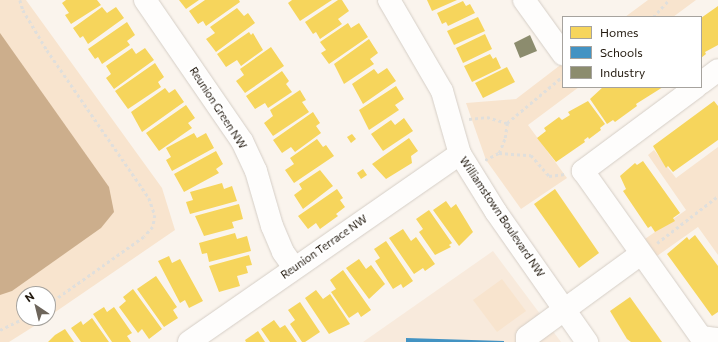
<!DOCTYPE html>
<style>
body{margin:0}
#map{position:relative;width:718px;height:342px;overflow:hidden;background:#faf4ed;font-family:Commissioner,sans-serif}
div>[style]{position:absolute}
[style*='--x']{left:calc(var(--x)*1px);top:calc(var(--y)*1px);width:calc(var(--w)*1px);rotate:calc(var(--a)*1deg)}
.built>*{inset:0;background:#f8eadc}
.green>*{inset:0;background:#f8e4ce}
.water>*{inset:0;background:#ccae8c}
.homes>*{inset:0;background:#f6d55c}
.schools>*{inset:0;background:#4393c3}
.industry>*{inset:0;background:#8c8c6e}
.path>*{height:2.5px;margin-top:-1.25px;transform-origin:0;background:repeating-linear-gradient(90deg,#e0dfdc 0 3px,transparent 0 6px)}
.roads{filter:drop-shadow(0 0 1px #d5cec6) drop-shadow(0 0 1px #d5cec6)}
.minor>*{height:22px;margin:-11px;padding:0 11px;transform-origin:11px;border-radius:11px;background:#fefdfc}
span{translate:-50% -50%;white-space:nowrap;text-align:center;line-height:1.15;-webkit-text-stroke:4px #fff;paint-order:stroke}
.street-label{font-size:11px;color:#21180d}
.legend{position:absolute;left:562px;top:16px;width:140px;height:72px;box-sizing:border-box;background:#fff;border:1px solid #a6a39e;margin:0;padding:5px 7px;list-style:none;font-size:12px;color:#21180d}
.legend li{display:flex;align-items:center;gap:8px;height:20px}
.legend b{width:20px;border:1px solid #a6a39e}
.north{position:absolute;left:16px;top:286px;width:40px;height:40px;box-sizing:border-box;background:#fff;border:1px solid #a6a39e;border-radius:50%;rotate:325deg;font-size:11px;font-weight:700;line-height:16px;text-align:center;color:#21180d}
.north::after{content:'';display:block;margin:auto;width:14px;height:18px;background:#6d655b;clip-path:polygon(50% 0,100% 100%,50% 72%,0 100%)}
</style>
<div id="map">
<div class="built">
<div style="clip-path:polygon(493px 251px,561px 342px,363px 342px)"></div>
</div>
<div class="green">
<div style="clip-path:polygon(0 0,26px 0,162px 188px,175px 230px,48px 317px,48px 294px,24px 294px,24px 318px,47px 318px,9px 342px,0 342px)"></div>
<div style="clip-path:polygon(648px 0,696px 0,673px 17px,625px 17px)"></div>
<div style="clip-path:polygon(563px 63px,563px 87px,579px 87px,528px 125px,567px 178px,521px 209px,486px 160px,466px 103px,516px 99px)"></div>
<div style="clip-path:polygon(718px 147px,718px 255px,698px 227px,657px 256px,645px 239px,686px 210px,648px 155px,654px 150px,676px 178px)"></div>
<div style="clip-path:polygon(502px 279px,526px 311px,497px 332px,473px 300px)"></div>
</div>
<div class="water">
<div style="clip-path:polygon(0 33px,109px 187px,114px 212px,101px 228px,12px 291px,0 295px)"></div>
</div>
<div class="homes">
<div style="clip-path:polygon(66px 0,97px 0,101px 5px,71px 24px,65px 15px,69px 13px,62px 3px)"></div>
<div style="clip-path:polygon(179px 0,199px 0,186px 9px)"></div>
<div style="clip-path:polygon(205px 0,239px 0,240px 2px,206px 26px,203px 21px,198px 24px,189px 11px)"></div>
<div style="clip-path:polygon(292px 0,332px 0,300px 21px,288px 3px)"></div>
<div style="clip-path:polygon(338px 0,342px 0,349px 11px,338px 19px,342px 24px,320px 39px,316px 32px,313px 34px,305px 22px)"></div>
<div style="clip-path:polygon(427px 0,457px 0,432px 11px)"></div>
<div style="clip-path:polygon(463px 1px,466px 6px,470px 4px,475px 13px,448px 26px,446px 22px,442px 24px,437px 13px)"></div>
<div style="clip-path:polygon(718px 6px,718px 45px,705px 52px,706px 54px,701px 58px,701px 18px)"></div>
<div style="clip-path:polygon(102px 7px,107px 13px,116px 7px,124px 18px,88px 44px,83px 36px,80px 38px,73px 28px)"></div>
<div style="clip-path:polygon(237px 8px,244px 16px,248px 13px,255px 23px,216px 52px,206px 39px,215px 33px,210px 27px)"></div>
<div style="clip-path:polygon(478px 17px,485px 31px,454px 45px,447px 31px)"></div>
<div style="clip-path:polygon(127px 22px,135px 35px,127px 41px,130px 45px,102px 64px,98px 57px,95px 59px,88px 49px)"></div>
<div style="clip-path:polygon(348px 23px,351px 28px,359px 23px,368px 37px,329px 64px,321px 53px,326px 50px,320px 42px)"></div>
<div style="clip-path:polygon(249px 32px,251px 35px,253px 33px,263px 50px,241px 66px,237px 60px,226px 67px,217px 54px)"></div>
<div style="clip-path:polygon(485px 34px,492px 49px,463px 63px,456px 48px)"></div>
<div style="clip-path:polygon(369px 39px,378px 53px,370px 59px,374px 64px,344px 84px,334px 64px)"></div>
<div style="clip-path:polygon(271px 47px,284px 66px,245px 93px,236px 81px,244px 75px,240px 69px)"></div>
<div style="clip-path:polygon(132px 48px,136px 54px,145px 48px,154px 60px,114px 89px,106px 78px,111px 74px,106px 66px)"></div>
<div style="clip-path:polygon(490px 54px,493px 59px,496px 57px,501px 68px,472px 82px,464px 66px)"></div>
<div style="clip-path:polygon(155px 63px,164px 77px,158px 82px,161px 87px,128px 109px,115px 91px)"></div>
<div style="clip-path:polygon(507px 67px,515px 82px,483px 98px,475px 83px)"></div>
<div style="clip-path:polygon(387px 68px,396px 81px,363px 104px,352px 84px,374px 69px,378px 74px)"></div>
<div style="clip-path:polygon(282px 71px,289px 81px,286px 84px,292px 92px,268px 108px,265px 103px,255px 109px,246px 96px)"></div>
<div style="clip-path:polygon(396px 86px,404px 99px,395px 105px,399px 110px,369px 130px,359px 110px)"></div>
<div style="clip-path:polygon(603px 87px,663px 87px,636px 104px,637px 106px,615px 122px,613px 120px,607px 124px,590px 99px)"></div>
<div style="clip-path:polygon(165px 88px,169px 93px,175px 89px,184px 102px,142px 132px,131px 112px)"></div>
<div style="clip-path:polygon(300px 90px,306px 100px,302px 102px,309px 112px,273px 136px,264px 123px,273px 116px,270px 110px)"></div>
<div style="clip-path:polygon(588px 101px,605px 124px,600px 128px,601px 130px,589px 139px,588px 137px,584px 140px,585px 142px,556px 162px,537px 138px,546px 131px,544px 128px,559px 117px,562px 120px,570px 115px,568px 112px)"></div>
<div style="clip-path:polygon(714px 101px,718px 106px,718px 140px,673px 172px,668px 166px,666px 168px,653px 146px)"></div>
<div style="clip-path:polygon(186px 105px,195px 118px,188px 123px,192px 128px,159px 151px,146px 133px)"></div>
<div style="clip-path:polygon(313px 112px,320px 123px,316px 126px,321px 133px,295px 152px,291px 147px,282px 153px,273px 140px)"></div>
<div style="clip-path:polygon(404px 118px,413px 131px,383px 151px,371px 134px,391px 120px,395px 125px)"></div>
<div style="clip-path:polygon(194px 133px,197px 138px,206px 133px,214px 148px,172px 171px,166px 160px,171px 157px,166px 148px)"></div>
<div style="clip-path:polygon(352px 134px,356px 139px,351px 143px,347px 137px)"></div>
<div style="clip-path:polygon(409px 138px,418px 151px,411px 156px,412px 163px,386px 179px,372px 164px)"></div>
<div style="clip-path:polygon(317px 139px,323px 147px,326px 145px,334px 156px,294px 183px,285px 170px,294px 164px,290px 158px)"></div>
<div style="clip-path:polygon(216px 151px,223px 164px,216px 169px,219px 173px,184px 192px,174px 174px)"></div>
<div style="clip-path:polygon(643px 161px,680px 213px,673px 218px,675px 221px,655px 232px,651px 226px,648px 228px,623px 191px,626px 189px,620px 176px,635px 163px,637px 165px)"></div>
<div style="clip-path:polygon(363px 169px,367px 175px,361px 179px,357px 173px)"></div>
<div style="clip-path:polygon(320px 170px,333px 186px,303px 209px,294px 195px,302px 189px,299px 184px)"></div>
<div style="clip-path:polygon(222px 183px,224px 189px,232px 186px,237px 201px,190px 214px,186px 202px,193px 200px,190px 192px)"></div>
<div style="clip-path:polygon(337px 189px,343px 198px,340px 200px,345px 207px,336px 214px,338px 216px,320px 229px,316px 223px,308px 229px,298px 216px)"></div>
<div style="clip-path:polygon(555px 189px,599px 253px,579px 268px,534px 204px)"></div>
<div style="clip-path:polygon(446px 201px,451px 208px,456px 204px,473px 232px,459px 246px,433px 210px)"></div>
<div style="clip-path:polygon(239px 204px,243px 219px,232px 222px,234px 228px,204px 236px,195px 216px)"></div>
<div style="clip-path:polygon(429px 210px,452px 243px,449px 245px,451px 247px,435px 255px,419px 232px,423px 229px,416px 219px)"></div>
<div style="clip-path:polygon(403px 229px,411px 241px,416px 237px,435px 264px,425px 271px,423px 268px,414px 274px,389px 238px)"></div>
<div style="clip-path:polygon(235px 233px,237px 239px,247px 236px,251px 251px,209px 262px,207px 253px,202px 254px,199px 243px)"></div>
<div style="clip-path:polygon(695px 235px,718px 266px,718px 312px,712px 316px,667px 254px,687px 237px,689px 240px)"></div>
<div style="clip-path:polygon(386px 241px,413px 281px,403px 288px,401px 284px,393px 289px,375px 261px,380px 258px,374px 249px)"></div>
<div style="clip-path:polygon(249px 255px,252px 265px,246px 266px,248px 273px,237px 276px,240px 286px,219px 292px,209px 266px)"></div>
<div style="clip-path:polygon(169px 256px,172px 263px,180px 259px,203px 301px,189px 308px,185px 300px,180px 303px,158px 261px)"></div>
<div style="clip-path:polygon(359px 259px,366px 269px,371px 265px,385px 284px,369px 299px,346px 268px)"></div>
<div style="clip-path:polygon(343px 270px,371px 310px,361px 317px,358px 312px,349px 318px,331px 292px,336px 289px,330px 280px)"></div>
<div style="clip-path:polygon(156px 276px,177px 307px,173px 310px,178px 318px,164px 327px,137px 289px)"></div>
<div style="clip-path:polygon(133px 289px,162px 329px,149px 339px,142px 329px,138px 333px,119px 307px,126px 301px,123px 297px)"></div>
<div style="clip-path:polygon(316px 290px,323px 299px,330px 294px,350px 324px,329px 334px,305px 298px)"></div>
<div style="clip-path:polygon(630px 297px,662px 342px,631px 342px,627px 339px,610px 311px)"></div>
<div style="clip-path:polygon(300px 302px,320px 332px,305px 342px,302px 342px,290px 324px,295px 320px,288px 310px)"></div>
<div style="clip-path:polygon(104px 307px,107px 312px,114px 307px,132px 333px,127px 336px,131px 342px,112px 342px,93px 314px)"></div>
<div style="clip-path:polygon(92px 318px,109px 342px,81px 342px,71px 328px,81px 321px,83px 325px)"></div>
<div style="clip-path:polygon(274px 320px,280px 328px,285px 325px,297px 342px,270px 342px,261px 329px)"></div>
<div style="clip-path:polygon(65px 329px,74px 342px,48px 342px,55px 335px)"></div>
<div style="clip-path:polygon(258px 331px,265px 342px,246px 342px,245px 340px)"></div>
</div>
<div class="schools">
<div style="clip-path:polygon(406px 338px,504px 341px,504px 342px,406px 342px)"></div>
</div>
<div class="industry">
<div style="clip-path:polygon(530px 35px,537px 51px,520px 58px,514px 43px)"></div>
</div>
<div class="path">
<div style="--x:20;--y:0;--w:10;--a:73"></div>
<div style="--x:23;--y:10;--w:47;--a:59"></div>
<div style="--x:47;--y:50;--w:180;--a:55.4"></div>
<div style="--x:149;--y:198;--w:18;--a:71"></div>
<div style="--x:155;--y:215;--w:12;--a:99"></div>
<div style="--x:153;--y:227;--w:13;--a:132"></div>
<div style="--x:144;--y:237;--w:118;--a:144.7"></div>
<div style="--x:653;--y:17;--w:23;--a:-47"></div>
<div style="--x:469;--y:119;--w:18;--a:-6"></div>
<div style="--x:487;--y:117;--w:21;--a:17"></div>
<div style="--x:507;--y:123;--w:73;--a:-40"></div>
<div style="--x:499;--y:153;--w:32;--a:4"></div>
<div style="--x:531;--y:155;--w:28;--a:49"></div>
<div style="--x:549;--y:176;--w:16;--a:-7"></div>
<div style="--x:485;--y:160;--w:16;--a:-27"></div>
<div style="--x:499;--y:153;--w:16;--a:-68"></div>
<div style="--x:505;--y:138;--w:15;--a:-82"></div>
<div style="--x:657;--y:243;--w:77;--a:-37.6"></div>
<div style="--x:0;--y:330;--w:28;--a:-26"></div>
</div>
<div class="roads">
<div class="minor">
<div style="--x:145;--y:0;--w:171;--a:55.5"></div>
<div style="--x:242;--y:141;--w:33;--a:65"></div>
<div style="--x:256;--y:171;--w:57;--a:73.8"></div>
<div style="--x:272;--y:226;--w:28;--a:67"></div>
<div style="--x:283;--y:252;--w:19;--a:55"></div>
<div style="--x:389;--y:0;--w:105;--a:59.8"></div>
<div style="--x:442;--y:91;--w:66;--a:74.1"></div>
<div style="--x:460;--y:154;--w:68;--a:58.2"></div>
<div style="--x:496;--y:212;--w:159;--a:55"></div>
<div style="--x:524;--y:0;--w:67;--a:54.2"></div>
<div style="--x:701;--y:83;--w:21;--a:-37"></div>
<div style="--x:696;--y:87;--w:141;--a:143.4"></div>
<div style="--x:583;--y:171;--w:204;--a:54.6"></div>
<div style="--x:701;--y:337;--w:17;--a:7"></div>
<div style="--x:189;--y:342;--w:330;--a:-34.8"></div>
<div style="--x:527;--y:342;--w:5;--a:-90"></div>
<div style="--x:527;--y:337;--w:141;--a:-36.1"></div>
</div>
</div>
<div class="street-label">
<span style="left:218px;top:108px;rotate:57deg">Reunion Green NW</span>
<span style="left:502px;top:217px;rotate:56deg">Williamstown Boulevard NW</span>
<span style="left:324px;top:247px;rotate:-35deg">Reunion Terrace NW</span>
</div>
<ul class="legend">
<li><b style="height:11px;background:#f6d55c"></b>Homes</li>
<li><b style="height:11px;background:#4393c3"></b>Schools</li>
<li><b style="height:11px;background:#8c8c6e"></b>Industry</li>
</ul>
<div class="north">N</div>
</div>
